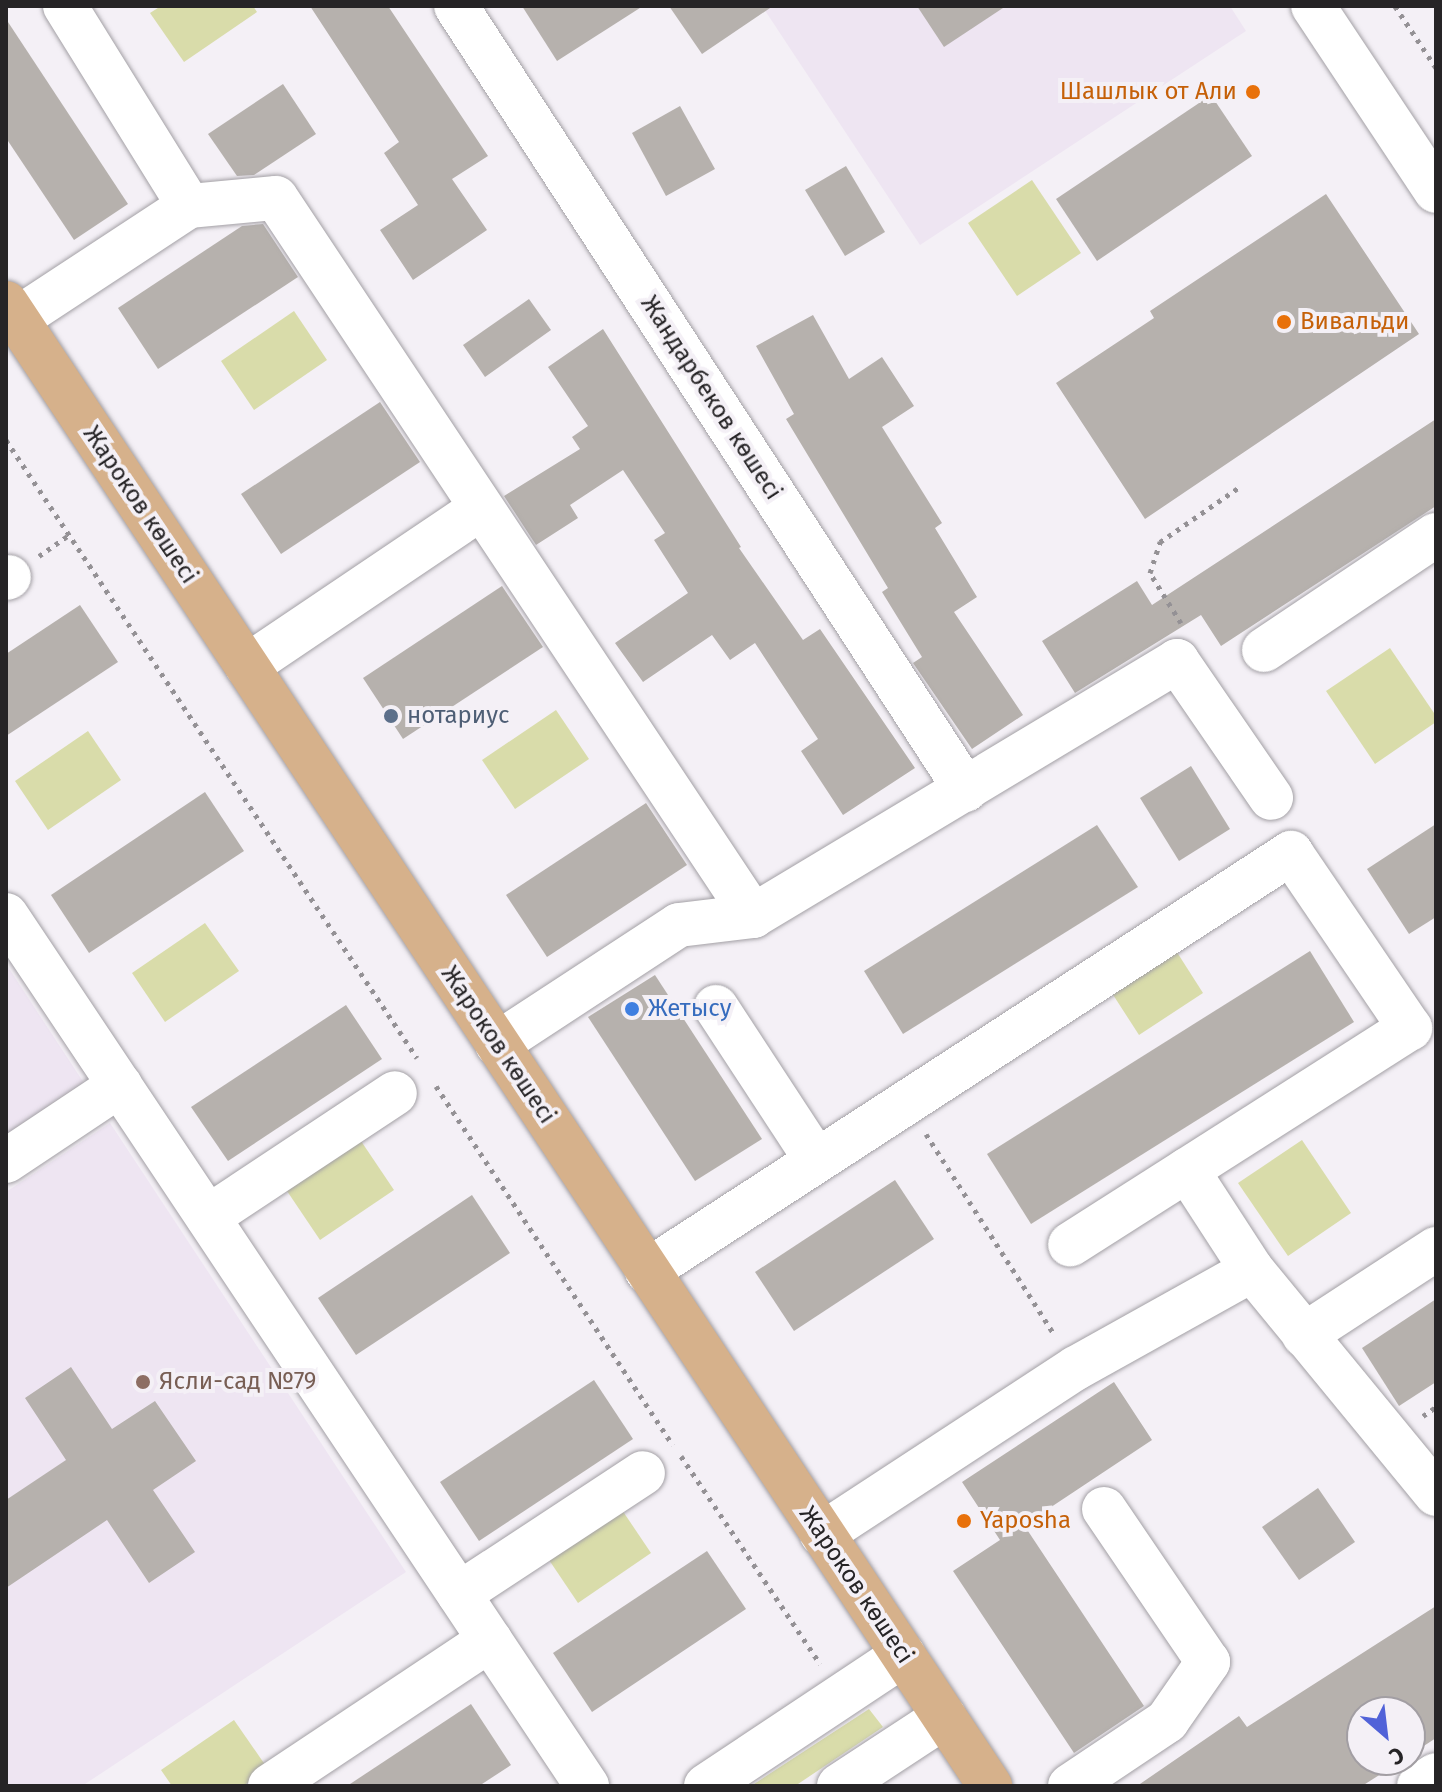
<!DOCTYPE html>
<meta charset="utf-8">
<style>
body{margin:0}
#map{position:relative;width:1442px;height:1792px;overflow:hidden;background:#f4f0f6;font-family:"Fira Sans",sans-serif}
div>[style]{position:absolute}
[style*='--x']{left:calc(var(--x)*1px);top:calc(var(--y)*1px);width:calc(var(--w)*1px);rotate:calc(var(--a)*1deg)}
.built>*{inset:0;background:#eee5f2}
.green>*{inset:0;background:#d9dcaa}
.building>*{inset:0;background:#b6b1ad}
.path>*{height:5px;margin-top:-2.5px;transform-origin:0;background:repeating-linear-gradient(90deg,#949195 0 4px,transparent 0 10px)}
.roads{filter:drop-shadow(0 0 2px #a3a0a5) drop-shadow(0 0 2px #a3a0a5)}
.minor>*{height:44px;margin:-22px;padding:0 22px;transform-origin:22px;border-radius:22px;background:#fff}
.major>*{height:44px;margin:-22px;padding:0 22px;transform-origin:22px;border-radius:22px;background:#d6b18b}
.dots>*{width:22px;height:22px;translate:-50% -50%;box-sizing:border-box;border:4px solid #f4f0f6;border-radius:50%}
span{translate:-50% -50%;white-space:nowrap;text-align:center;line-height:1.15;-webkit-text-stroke:8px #f4f0f6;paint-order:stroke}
.food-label{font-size:24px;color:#c56008}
.right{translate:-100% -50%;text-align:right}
.left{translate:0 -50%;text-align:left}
.street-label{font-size:24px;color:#262426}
.service-label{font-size:24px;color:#4e5e75}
.shop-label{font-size:24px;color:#366cbe}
.education-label{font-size:24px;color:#785e54}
.frame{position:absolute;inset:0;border:8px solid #262426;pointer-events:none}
.north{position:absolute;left:1346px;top:1696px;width:80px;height:80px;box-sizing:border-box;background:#f4f0f6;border:2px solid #a29ea3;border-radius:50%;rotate:152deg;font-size:22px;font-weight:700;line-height:32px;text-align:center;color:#262426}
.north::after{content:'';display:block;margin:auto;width:28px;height:36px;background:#5162d8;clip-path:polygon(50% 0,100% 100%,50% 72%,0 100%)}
</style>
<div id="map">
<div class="built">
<div style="clip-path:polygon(762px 6px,1230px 6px,1246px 31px,920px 245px)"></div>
<div style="clip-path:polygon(6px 964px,84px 1083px,6px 1134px)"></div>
<div style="clip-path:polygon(110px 1123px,406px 1572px,82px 1786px,6px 1786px,6px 1192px)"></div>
</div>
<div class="green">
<div style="clip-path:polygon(161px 6px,253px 6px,257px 12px,184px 62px,150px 13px)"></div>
<div style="clip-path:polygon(1032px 180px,1081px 253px,1017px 296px,968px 223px)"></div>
<div style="clip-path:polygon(294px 311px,327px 360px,254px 410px,221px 361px)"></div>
<div style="clip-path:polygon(1390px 648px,1436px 716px,1436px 722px,1375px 764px,1326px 691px)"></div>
<div style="clip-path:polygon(556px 710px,589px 759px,515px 809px,482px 760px)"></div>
<div style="clip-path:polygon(88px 731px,121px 780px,48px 830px,15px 781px)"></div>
<div style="clip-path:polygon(205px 923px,239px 971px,165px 1022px,132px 973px)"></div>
<div style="clip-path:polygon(1173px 946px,1203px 993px,1139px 1035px,1108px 987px)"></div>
<div style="clip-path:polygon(1302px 1140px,1351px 1213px,1288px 1256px,1238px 1183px)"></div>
<div style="clip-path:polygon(361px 1141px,394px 1190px,320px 1240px,287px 1191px)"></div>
<div style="clip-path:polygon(618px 1504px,651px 1553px,578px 1603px,545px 1554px)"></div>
<div style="clip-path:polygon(869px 1709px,883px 1727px,795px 1786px,751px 1786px)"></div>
<div style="clip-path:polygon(234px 1720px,268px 1769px,243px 1786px,172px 1786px,161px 1770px)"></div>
</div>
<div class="building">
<div style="clip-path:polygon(310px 6px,388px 6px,488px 156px,452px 179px,487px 230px,413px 280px,380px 230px,418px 205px,384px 153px,399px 142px)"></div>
<div style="clip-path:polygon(522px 6px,643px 6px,557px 61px)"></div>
<div style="clip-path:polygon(669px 6px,773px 6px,702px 54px)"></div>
<div style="clip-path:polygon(917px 6px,1006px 6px,944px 47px)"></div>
<div style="clip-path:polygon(6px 19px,128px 204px,74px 240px,6px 138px)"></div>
<div style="clip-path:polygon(283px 84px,316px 134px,254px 175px,237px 176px,208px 134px)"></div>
<div style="clip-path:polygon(1211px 95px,1252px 156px,1097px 261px,1056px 199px)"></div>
<div style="clip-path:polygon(680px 106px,715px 169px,666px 196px,632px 133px)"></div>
<div style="clip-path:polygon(846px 166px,885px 232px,845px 256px,805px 190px)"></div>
<div style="clip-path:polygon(1326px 194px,1419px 334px,1145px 519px,1056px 383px,1154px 318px,1150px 311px)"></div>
<div style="clip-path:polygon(263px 224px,298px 277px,158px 369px,118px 308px,242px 226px)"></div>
<div style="clip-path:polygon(529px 299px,551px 330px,485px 377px,463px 345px)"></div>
<div style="clip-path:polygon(813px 315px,849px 379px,882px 357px,914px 406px,882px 427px,942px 523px,935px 528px,977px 597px,954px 612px,1023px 715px,972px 749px,913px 663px,922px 657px,882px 592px,888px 588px,786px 419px,794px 414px,756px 346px)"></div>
<div style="clip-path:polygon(603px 329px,741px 547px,739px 548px,803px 640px,820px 629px,915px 768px,843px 815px,801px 751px,818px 739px,755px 643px,730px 660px,712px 635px,643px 682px,615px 643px,688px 593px,654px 540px,665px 533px,623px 470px,570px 505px,578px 518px,536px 545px,504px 496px,580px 449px,572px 437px,588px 426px,548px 367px)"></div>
<div style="clip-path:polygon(380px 402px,420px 462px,281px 554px,241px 494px)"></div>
<div style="clip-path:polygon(1436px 419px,1436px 506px,1221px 646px,1201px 615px,1075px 693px,1042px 641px,1137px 581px,1152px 605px)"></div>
<div style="clip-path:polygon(502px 586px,543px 647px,403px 739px,363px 678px)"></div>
<div style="clip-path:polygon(80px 605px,118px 662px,6px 736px,6px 654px)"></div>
<div style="clip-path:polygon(1191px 766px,1230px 829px,1179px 861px,1140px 798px)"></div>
<div style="clip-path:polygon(205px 792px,244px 851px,89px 953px,51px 895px)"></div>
<div style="clip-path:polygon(646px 803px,687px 865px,547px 957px,506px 895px)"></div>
<div style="clip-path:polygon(1436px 824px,1436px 917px,1409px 934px,1367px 869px)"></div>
<div style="clip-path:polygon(1097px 825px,1138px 887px,903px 1034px,864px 971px)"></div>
<div style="clip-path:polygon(1310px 951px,1354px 1022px,1031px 1224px,987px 1154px)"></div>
<div style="clip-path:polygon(655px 975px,762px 1139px,695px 1181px,588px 1017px)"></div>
<div style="clip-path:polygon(346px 1005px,382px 1059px,228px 1161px,191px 1107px)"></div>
<div style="clip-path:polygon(895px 1180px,934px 1239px,794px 1331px,755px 1272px)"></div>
<div style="clip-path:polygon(472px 1195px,510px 1253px,356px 1355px,318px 1298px)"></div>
<div style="clip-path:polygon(1436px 1299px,1436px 1382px,1399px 1406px,1362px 1348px)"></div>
<div style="clip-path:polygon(71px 1367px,112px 1429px,155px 1401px,196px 1461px,153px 1490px,195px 1552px,149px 1583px,107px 1520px,6px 1588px,6px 1500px,66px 1460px,25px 1398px)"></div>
<div style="clip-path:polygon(594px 1380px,633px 1439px,479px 1541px,440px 1482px)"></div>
<div style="clip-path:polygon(1114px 1382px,1152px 1440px,1024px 1525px,1144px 1706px,1074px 1753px,953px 1571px,1000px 1540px,962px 1482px)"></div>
<div style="clip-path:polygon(1318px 1488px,1355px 1542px,1299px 1580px,1262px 1527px)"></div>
<div style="clip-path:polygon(707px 1551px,746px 1609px,592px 1712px,553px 1653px)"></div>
<div style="clip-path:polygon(1436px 1606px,1436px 1738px,1410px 1755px,1410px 1712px,1362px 1712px,1362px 1760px,1403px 1760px,1362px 1786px,1137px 1786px,1239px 1716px,1247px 1727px)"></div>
<div style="clip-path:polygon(471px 1704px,511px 1765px,479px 1786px,347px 1786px)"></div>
</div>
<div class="path">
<div style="--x:1395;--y:6;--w:74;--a:56.5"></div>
<div style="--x:6;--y:440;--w:742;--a:56.37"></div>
<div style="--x:39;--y:556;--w:37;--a:-35"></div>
<div style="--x:1181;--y:623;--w:59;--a:-121.8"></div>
<div style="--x:1150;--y:573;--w:33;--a:-72"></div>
<div style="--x:1160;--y:542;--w:98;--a:-34.7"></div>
<div style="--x:436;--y:1086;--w:430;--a:56.6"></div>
<div style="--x:926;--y:1134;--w:237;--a:57.4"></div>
<div style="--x:1423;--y:1416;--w:16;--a:-35"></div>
<div style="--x:681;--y:1456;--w:250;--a:56.2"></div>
</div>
<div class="roads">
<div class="minor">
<div style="--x:65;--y:6;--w:235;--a:58.2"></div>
<div style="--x:456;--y:6;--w:935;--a:56.96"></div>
<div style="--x:1313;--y:6;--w:222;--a:56.4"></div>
<div style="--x:17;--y:319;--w:206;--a:-33.3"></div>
<div style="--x:189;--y:206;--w:87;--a:-5.3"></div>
<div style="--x:276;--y:198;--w:862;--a:56.4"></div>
<div style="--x:6;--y:578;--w:3;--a:-18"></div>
<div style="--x:1264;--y:650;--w:207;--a:-33.8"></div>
<div style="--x:247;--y:666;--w:281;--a:-34"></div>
<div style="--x:6;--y:915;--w:1047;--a:56.29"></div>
<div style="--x:716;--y:1007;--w:183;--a:56.8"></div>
<div style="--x:497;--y:1044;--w:217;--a:-33.2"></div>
<div style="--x:679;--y:925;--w:75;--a:-6.9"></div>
<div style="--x:753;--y:916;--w:495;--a:-31"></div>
<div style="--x:1177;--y:661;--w:166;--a:55.5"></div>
<div style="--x:6;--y:1161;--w:137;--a:-33.7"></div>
<div style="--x:1187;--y:1170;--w:119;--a:57"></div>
<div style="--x:1252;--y:1270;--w:290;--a:50.6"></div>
<div style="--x:208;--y:1217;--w:224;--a:-33.5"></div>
<div style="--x:647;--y:1271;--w:768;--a:-32.99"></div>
<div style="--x:1291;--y:853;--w:212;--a:55.8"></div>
<div style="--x:1410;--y:1028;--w:403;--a:147.5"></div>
<div style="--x:1304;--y:1335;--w:158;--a:-33.1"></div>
<div style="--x:822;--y:1534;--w:303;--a:-33.2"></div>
<div style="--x:1076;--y:1368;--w:201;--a:-29.1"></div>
<div style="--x:459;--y:1594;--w:220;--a:-33.3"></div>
<div style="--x:270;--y:1786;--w:264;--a:-33.6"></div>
<div style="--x:706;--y:1786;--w:237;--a:-33.6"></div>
<div style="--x:839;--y:1786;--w:126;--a:-33.3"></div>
<div style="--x:1070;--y:1786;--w:117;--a:-33.8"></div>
<div style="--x:1167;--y:1721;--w:72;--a:-55.2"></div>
<div style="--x:1208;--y:1662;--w:185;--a:-124.2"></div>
<div style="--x:1419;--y:1786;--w:20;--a:-33"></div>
</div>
<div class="major">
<div style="--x:6;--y:303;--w:1780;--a:56.43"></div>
</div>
</div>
<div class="dots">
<div style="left:1253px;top:92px;background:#e8710a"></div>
<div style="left:1284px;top:322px;background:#e8710a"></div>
<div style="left:391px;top:716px;background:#5c6f8a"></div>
<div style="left:632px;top:1009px;background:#3f7fe0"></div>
<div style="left:143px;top:1382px;background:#8d6e63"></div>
<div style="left:964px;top:1521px;background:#e8710a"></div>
</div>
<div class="food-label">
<span class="right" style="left:1237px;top:92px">Шашлык от Али</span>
<span class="left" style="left:1300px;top:322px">Вивальди</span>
<span class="left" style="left:980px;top:1521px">Yaposha</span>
</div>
<div class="street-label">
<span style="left:711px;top:398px;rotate:57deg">Жандарбеков көшесі</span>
<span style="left:140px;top:505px;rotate:56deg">Жароков көшесі</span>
<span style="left:498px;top:1045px;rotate:56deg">Жароков көшесі</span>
<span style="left:856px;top:1585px;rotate:56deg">Жароков көшесі</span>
</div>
<div class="service-label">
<span class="left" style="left:407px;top:716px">нотариус</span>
</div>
<div class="shop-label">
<span class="left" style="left:648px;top:1009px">Жетысу</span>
</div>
<div class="education-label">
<span class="left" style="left:159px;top:1382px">Ясли-сад №79</span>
</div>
<div class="frame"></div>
<div class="north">С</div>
</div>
